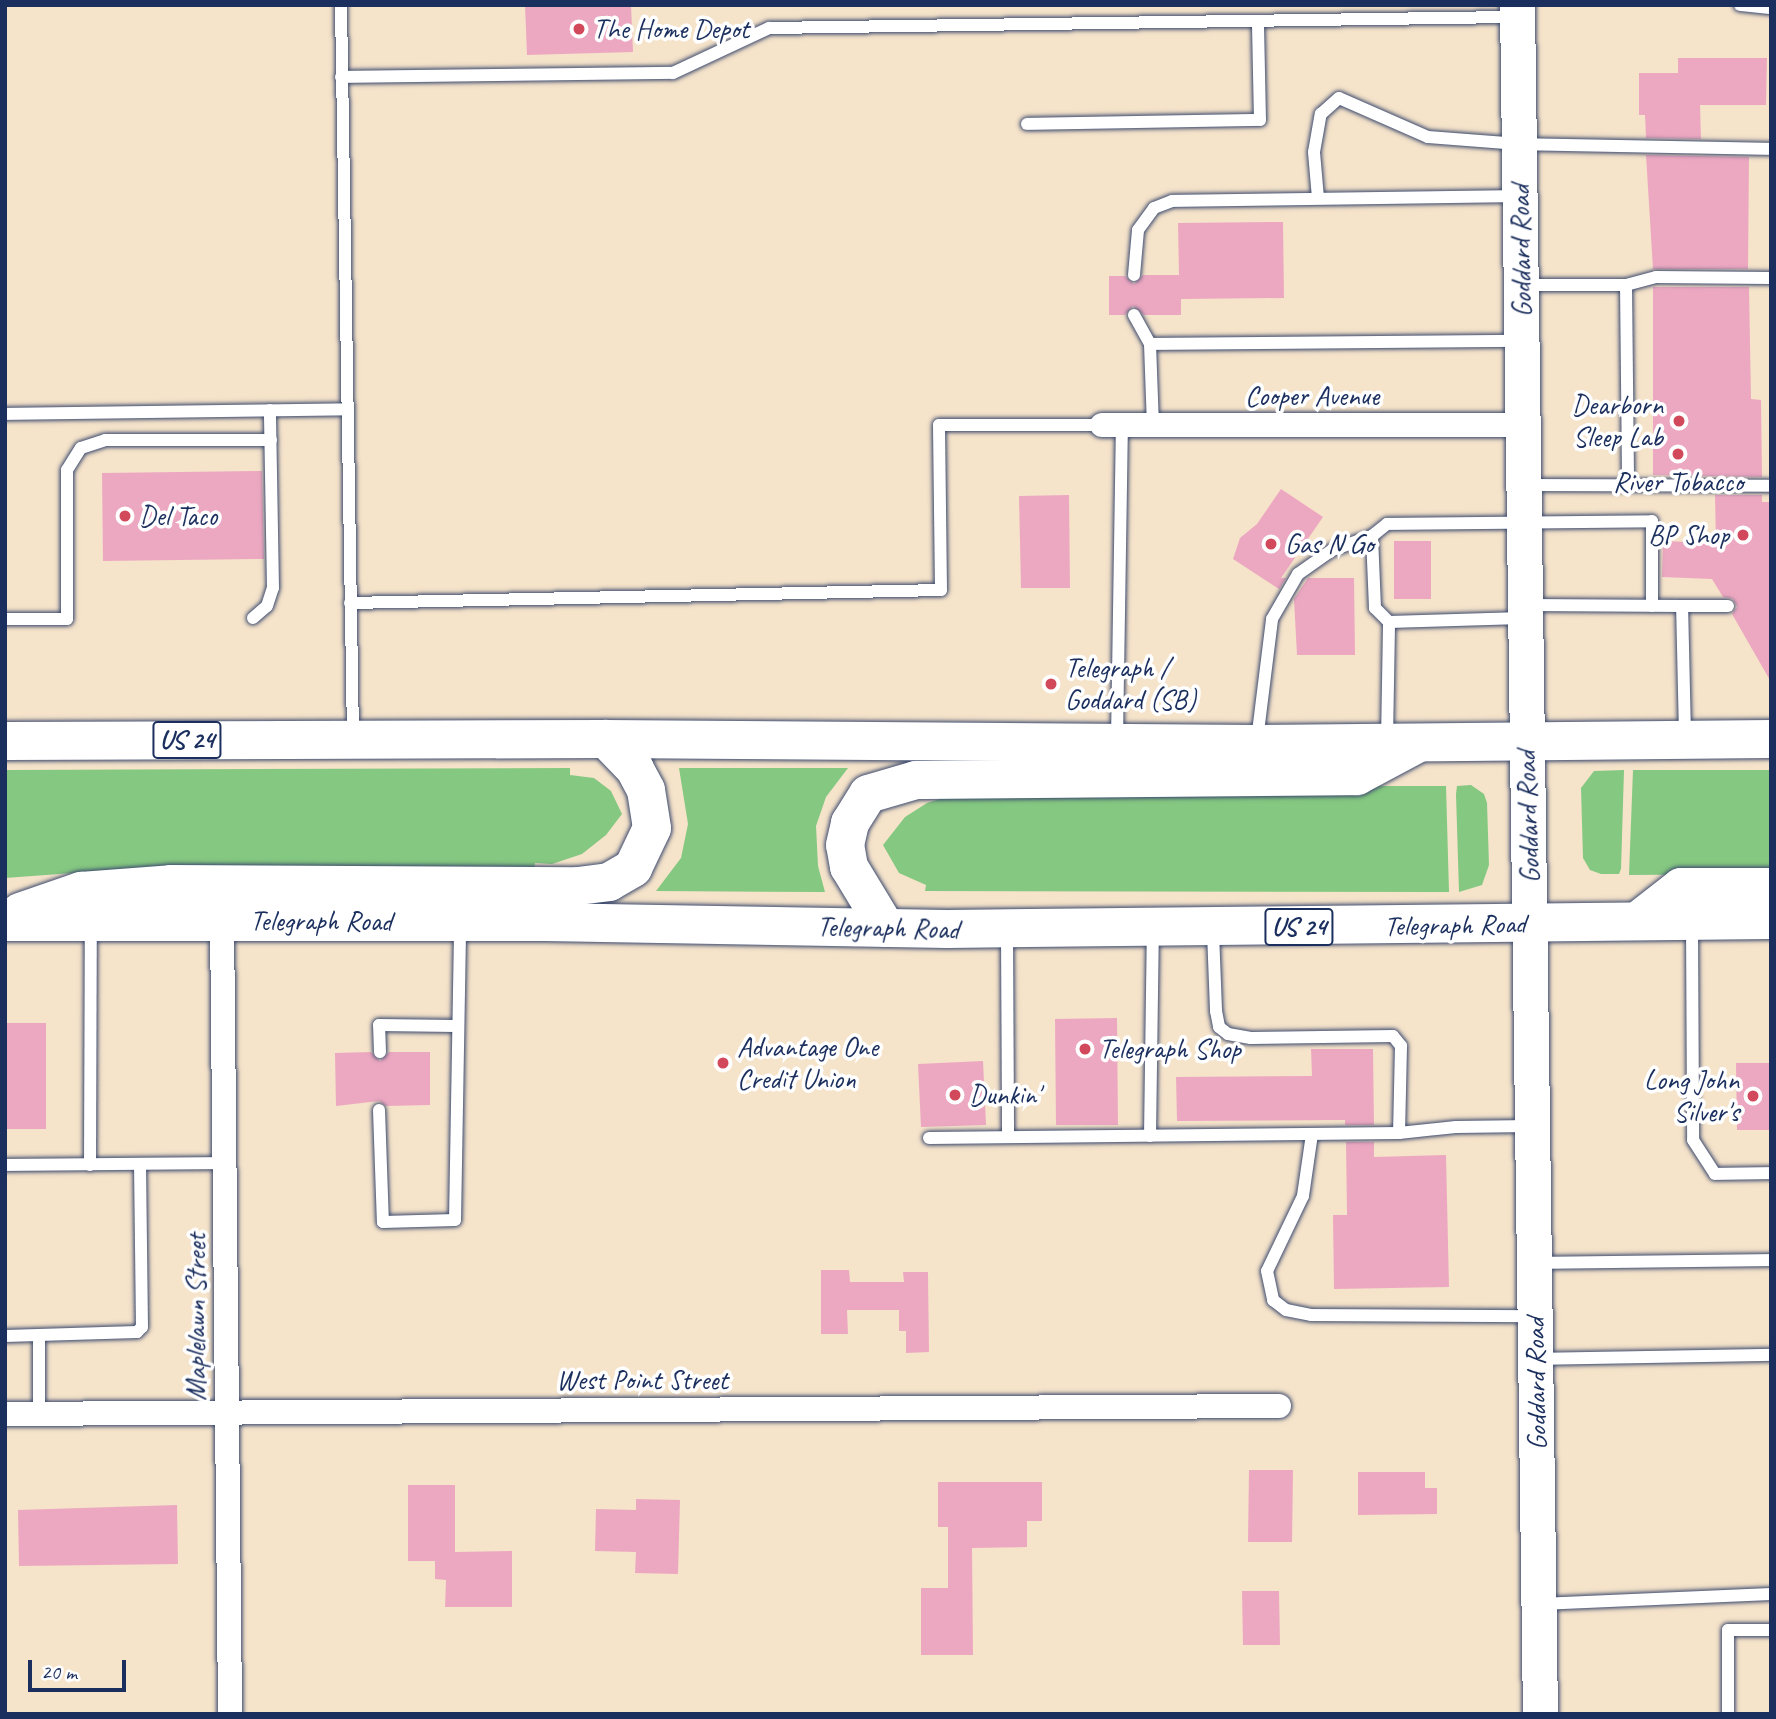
<!DOCTYPE html>
<style>
body{margin:0}
#map{position:relative;width:1776px;height:1719px;overflow:hidden;background:#f5e3ca;font-family:Caveat,sans-serif}
div>[style]{position:absolute}
[style*='--x']{left:calc(var(--x)*1px);top:calc(var(--y)*1px);width:calc(var(--w)*1px);rotate:calc(var(--a)*1deg)}
.green>*{inset:0;background:#85c881}
.building>*{inset:0;background:#eda8c1}
.roads{filter:drop-shadow(0 0 2px #3c4a6e) drop-shadow(0 0 2px #3c4a6e)}
.service>*{height:12px;margin:-6px;padding:0 6px;transform-origin:6px;border-radius:6px;background:#fff}
.minor>*{height:24px;margin:-12px;padding:0 12px;transform-origin:12px;border-radius:12px;background:#fff}
.secondary>*{height:35px;margin:-17.5px;padding:0 17.5px;transform-origin:17.5px;border-radius:17.5px;background:#fff}
.primary>*{height:38px;margin:-19px;padding:0 19px;transform-origin:19px;border-radius:19px;background:#fff}
.dots>*{width:19px;height:19px;translate:-50% -50%;box-sizing:border-box;border:4px solid #fff;border-radius:50%}
span{translate:-50% -50%;white-space:nowrap;text-align:center;line-height:1.15;-webkit-text-stroke:7px #fff;paint-order:stroke}
.shield-label span{padding:2px 5px;background:#fff;border:2px solid;border-radius:5px;-webkit-text-stroke-width:0}
.shield-label{font-size:26px;color:#1b2f5e;font-weight:700}
.poi-label{font-size:28px;color:#1b2f5e}
.left{translate:0 -50%;text-align:left}
.right{translate:-100% -50%;text-align:right}
.street-label{font-size:28px;color:#1b2f5e}
.frame{position:absolute;inset:0;border:7px solid #1b2f5e;pointer-events:none}
.scale{position:absolute;left:28px;top:1660px;width:98px;height:32px;box-sizing:border-box;border:4px solid #1b2f5e;border-top:0;padding-left:9px;font-size:21px;line-height:24px;white-space:nowrap;color:#1b2f5e;-webkit-text-stroke:5px #fff;paint-order:stroke}
</style>
<div id="map">
<div class="green">
<div style="clip-path:polygon(570px 768px,570px 775px,594px 778px,611px 791px,622px 814px,606px 835px,582px 854px,552px 864px,535px 863px,534px 872px,114px 870px,5px 878px,5px 770px)"></div>
<div style="clip-path:polygon(679px 768px,848px 768px,826px 797px,816px 826px,818px 866px,825px 892px,656px 891px,681px 858px,688px 824px)"></div>
<div style="clip-path:polygon(1624px 770px,1621px 869px,1619px 874px,1601px 874px,1590px 870px,1583px 858px,1581px 788px,1594px 771px)"></div>
<div style="clip-path:polygon(1633px 770px,1771px 770px,1771px 874px,1629px 875px)"></div>
<div style="clip-path:polygon(1471px 785px,1484px 794px,1487px 803px,1489px 865px,1482px 885px,1459px 892px,1456px 794px,1457px 786px)"></div>
<div style="clip-path:polygon(981px 786px,1446px 786px,1449px 892px,925px 891px,926px 885px,899px 873px,883px 845px,905px 817px,927px 803px)"></div>
</div>
<div class="building">
<div style="clip-path:polygon(525px 5px,631px 5px,633px 52px,527px 55px)"></div>
<div style="clip-path:polygon(1678px 58px,1767px 58px,1766px 105px,1700px 105px,1701px 139px,1646px 138px,1645px 115px,1639px 115px,1639px 73px,1678px 73px)"></div>
<div style="clip-path:polygon(1646px 155px,1749px 157px,1748px 269px,1653px 269px)"></div>
<div style="clip-path:polygon(1283px 222px,1284px 298px,1181px 299px,1181px 315px,1144px 315px,1133px 306px,1125px 315px,1109px 315px,1109px 276px,1125px 276px,1134px 284px,1143px 275px,1179px 275px,1178px 223px)"></div>
<div style="clip-path:polygon(1653px 287px,1749px 287px,1751px 399px,1761px 400px,1762px 477px,1653px 475px)"></div>
<div style="clip-path:polygon(262px 471px,264px 559px,103px 561px,102px 473px)"></div>
<div style="clip-path:polygon(1281px 489px,1323px 517px,1281px 578px,1286px 578px,1279px 589px,1233px 559px,1240px 538px,1257px 524px)"></div>
<div style="clip-path:polygon(1069px 495px,1070px 588px,1021px 588px,1019px 496px)"></div>
<div style="clip-path:polygon(1715px 495px,1762px 495px,1762px 502px,1771px 502px,1771px 682px,1732px 614px,1737px 607px,1733px 599px,1723px 597px,1712px 579px,1662px 577px,1663px 541px,1716px 543px)"></div>
<div style="clip-path:polygon(1394px 541px,1431px 541px,1431px 599px,1394px 599px)"></div>
<div style="clip-path:polygon(1308px 578px,1354px 578px,1355px 655px,1297px 655px,1294px 599px)"></div>
<div style="clip-path:polygon(1117px 1018px,1118px 1125px,1056px 1125px,1055px 1019px)"></div>
<div style="clip-path:polygon(5px 1023px,46px 1023px,46px 1129px,5px 1129px)"></div>
<div style="clip-path:polygon(1311px 1049px,1373px 1049px,1374px 1125px,1345px 1125px,1345px 1120px,1177px 1121px,1176px 1077px,1312px 1076px)"></div>
<div style="clip-path:polygon(371px 1052px,380px 1061px,389px 1052px,430px 1052px,430px 1105px,386px 1106px,379px 1101px,336px 1106px,335px 1053px)"></div>
<div style="clip-path:polygon(983px 1061px,986px 1125px,921px 1127px,918px 1064px)"></div>
<div style="clip-path:polygon(1736px 1063px,1771px 1063px,1771px 1130px,1737px 1130px)"></div>
<div style="clip-path:polygon(1346px 1142px,1374px 1142px,1374px 1157px,1446px 1155px,1449px 1287px,1334px 1289px,1333px 1215px,1347px 1215px)"></div>
<div style="clip-path:polygon(821px 1270px,849px 1270px,850px 1282px,904px 1282px,903px 1272px,928px 1272px,929px 1352px,906px 1353px,906px 1331px,899px 1331px,899px 1310px,847px 1310px,848px 1334px,821px 1334px)"></div>
<div style="clip-path:polygon(1249px 1470px,1293px 1470px,1292px 1542px,1248px 1542px)"></div>
<div style="clip-path:polygon(1358px 1472px,1425px 1472px,1425px 1488px,1437px 1488px,1437px 1514px,1358px 1515px)"></div>
<div style="clip-path:polygon(938px 1482px,1042px 1482px,1042px 1521px,1027px 1521px,1027px 1547px,972px 1548px,973px 1655px,921px 1655px,921px 1588px,948px 1588px,948px 1527px,938px 1527px)"></div>
<div style="clip-path:polygon(408px 1485px,455px 1485px,455px 1552px,512px 1551px,512px 1607px,445px 1607px,446px 1580px,435px 1579px,435px 1561px,408px 1561px)"></div>
<div style="clip-path:polygon(636px 1499px,680px 1500px,678px 1574px,635px 1573px,636px 1552px,595px 1551px,596px 1509px,636px 1510px)"></div>
<div style="clip-path:polygon(177px 1505px,178px 1564px,19px 1566px,18px 1510px)"></div>
<div style="clip-path:polygon(1242px 1591px,1279px 1591px,1280px 1645px,1243px 1645px)"></div>
</div>
<div class="roads">
<div class="service">
<div style="--x:341;--y:5;--w:731;--a:89.06"></div>
<div style="--x:1740;--y:5;--w:31;--a:6"></div>
<div style="--x:341;--y:77;--w:332;--a:-0.7"></div>
<div style="--x:673;--y:73;--w:106;--a:-25.1"></div>
<div style="--x:769;--y:28;--w:744;--a:-0.85"></div>
<div style="--x:1027;--y:124;--w:233;--a:-1"></div>
<div style="--x:1260;--y:120;--w:99;--a:-91.2"></div>
<div style="--x:1318;--y:198;--w:46;--a:-95"></div>
<div style="--x:1314;--y:152;--w:39;--a:-80"></div>
<div style="--x:1321;--y:114;--w:24;--a:-42"></div>
<div style="--x:1339;--y:98;--w:97;--a:23.7"></div>
<div style="--x:1428;--y:137;--w:91;--a:4.4"></div>
<div style="--x:1519;--y:144;--w:252;--a:1.1"></div>
<div style="--x:1134;--y:275;--w:45;--a:-84.9"></div>
<div style="--x:1138;--y:230;--w:27;--a:-54"></div>
<div style="--x:1154;--y:208;--w:19;--a:-21"></div>
<div style="--x:1172;--y:201;--w:344;--a:-0.8"></div>
<div style="--x:1524;--y:285;--w:102;--a:0"></div>
<div style="--x:1626;--y:285;--w:31;--a:-15"></div>
<div style="--x:1656;--y:277;--w:115;--a:0.5"></div>
<div style="--x:1626;--y:285;--w:197;--a:89.4"></div>
<div style="--x:1134;--y:315;--w:33;--a:61"></div>
<div style="--x:1150;--y:344;--w:81;--a:87.9"></div>
<div style="--x:1150;--y:344;--w:369;--a:-0.5"></div>
<div style="--x:5;--y:414;--w:342;--a:-0.8"></div>
<div style="--x:1527;--y:485;--w:244;--a:0.2"></div>
<div style="--x:350;--y:603;--w:591;--a:-1.26"></div>
<div style="--x:941;--y:590;--w:165;--a:-90.7"></div>
<div style="--x:939;--y:425;--w:163;--a:0"></div>
<div style="--x:1528;--y:605;--w:154;--a:0.4"></div>
<div style="--x:253;--y:618;--w:18;--a:-41"></div>
<div style="--x:267;--y:606;--w:19;--a:-72"></div>
<div style="--x:273;--y:588;--w:178;--a:-91"></div>
<div style="--x:1522;--y:618;--w:133;--a:178.3"></div>
<div style="--x:1389;--y:622;--w:20;--a:-135"></div>
<div style="--x:1375;--y:608;--w:72;--a:-92.4"></div>
<div style="--x:1372;--y:536;--w:19;--a:-39"></div>
<div style="--x:1387;--y:524;--w:265;--a:-0.6"></div>
<div style="--x:1652;--y:521;--w:85;--a:90"></div>
<div style="--x:5;--y:619;--w:62;--a:0"></div>
<div style="--x:67;--y:619;--w:149;--a:-90"></div>
<div style="--x:67;--y:470;--w:26;--a:-58"></div>
<div style="--x:81;--y:448;--w:25;--a:-18"></div>
<div style="--x:105;--y:440;--w:166;--a:0"></div>
<div style="--x:1685;--y:735;--w:129;--a:-91.3"></div>
<div style="--x:1682;--y:606;--w:46;--a:0"></div>
<div style="--x:1117;--y:739;--w:314;--a:-89.1"></div>
<div style="--x:1257;--y:740;--w:122;--a:-82.9"></div>
<div style="--x:1272;--y:619;--w:52;--a:-60"></div>
<div style="--x:1298;--y:574;--w:42;--a:-35.2"></div>
<div style="--x:1332;--y:550;--w:42;--a:-19.3"></div>
<div style="--x:1387;--y:740;--w:118;--a:-89"></div>
<div style="--x:1692;--y:925;--w:215;--a:89.7"></div>
<div style="--x:1693;--y:1140;--w:40;--a:57.1"></div>
<div style="--x:1715;--y:1174;--w:56;--a:-1"></div>
<div style="--x:1007;--y:932;--w:205;--a:89.7"></div>
<div style="--x:1213;--y:932;--w:79;--a:87.8"></div>
<div style="--x:1216;--y:1011;--w:16;--a:79"></div>
<div style="--x:1219;--y:1027;--w:11;--a:38"></div>
<div style="--x:1228;--y:1034;--w:23;--a:10"></div>
<div style="--x:1251;--y:1038;--w:142;--a:-0.8"></div>
<div style="--x:1393;--y:1036;--w:13;--a:51"></div>
<div style="--x:1401;--y:1046;--w:87;--a:91.3"></div>
<div style="--x:380;--y:1052;--w:27;--a:-92"></div>
<div style="--x:379;--y:1025;--w:77;--a:0.7"></div>
<div style="--x:379;--y:1110;--w:112;--a:88"></div>
<div style="--x:383;--y:1222;--w:72;--a:-1.6"></div>
<div style="--x:455;--y:1220;--w:295;--a:-89"></div>
<div style="--x:1312;--y:1134;--w:63;--a:98.3"></div>
<div style="--x:1303;--y:1196;--w:83;--a:115.6"></div>
<div style="--x:1267;--y:1271;--w:30;--a:78"></div>
<div style="--x:1273;--y:1300;--w:16;--a:38"></div>
<div style="--x:1286;--y:1310;--w:25;--a:11"></div>
<div style="--x:1311;--y:1315;--w:222;--a:0.3"></div>
<div style="--x:1150;--y:1136;--w:204;--a:-89.2"></div>
<div style="--x:929;--y:1138;--w:470;--a:-0.6"></div>
<div style="--x:1399;--y:1133;--w:57;--a:-6"></div>
<div style="--x:1456;--y:1127;--w:74;--a:-0.8"></div>
<div style="--x:5;--y:1165;--w:219;--a:-0.5"></div>
<div style="--x:90;--y:1165;--w:239;--a:-89.8"></div>
<div style="--x:1535;--y:1263;--w:236;--a:-0.7"></div>
<div style="--x:39;--y:1335;--w:79;--a:90"></div>
<div style="--x:5;--y:1336;--w:132;--a:-1.7"></div>
<div style="--x:137;--y:1332;--w:7;--a:-45"></div>
<div style="--x:142;--y:1327;--w:163;--a:-90.7"></div>
<div style="--x:1537;--y:1359;--w:234;--a:-1"></div>
<div style="--x:1540;--y:1604;--w:231;--a:-2.5"></div>
<div style="--x:1728;--y:1714;--w:84;--a:-90"></div>
<div style="--x:1728;--y:1630;--w:43;--a:0"></div>
</div>
<div class="minor">
<div style="--x:1102;--y:425;--w:419;--a:0"></div>
<div style="--x:222;--y:920;--w:794;--a:89.42"></div>
<div style="--x:5;--y:1414;--w:1274;--a:-0.36"></div>
</div>
<div class="secondary">
<div style="--x:1517;--y:5;--w:1709;--a:89.23"></div>
</div>
<div class="primary">
<div style="--x:5;--y:741;--w:601;--a:-0.19"></div>
<div style="--x:606;--y:739;--w:650;--a:0.44"></div>
<div style="--x:1256;--y:744;--w:515;--a:-0.56"></div>
<div style="--x:20;--y:912;--w:65;--a:-19"></div>
<div style="--x:81;--y:891;--w:90;--a:-4.4"></div>
<div style="--x:171;--y:884;--w:407;--a:0.3"></div>
<div style="--x:578;--y:886;--w:31;--a:-7"></div>
<div style="--x:609;--y:882;--w:28;--a:-30"></div>
<div style="--x:633;--y:868;--w:44;--a:-64.6"></div>
<div style="--x:652;--y:828;--w:38;--a:-99"></div>
<div style="--x:646;--y:790;--w:24;--a:-118"></div>
<div style="--x:635;--y:769;--w:42;--a:-134"></div>
<div style="--x:1640;--y:919;--w:52;--a:-38"></div>
<div style="--x:1681;--y:887;--w:90;--a:0"></div>
<div style="--x:5;--y:922;--w:540;--a:0"></div>
<div style="--x:545;--y:922;--w:402;--a:1"></div>
<div style="--x:947;--y:929;--w:824;--a:-0.63"></div>
<div style="--x:886;--y:928;--w:71;--a:-121.2"></div>
<div style="--x:849;--y:867;--w:22;--a:-100"></div>
<div style="--x:845;--y:845;--w:23;--a:-77"></div>
<div style="--x:850;--y:823;--w:34;--a:-58"></div>
<div style="--x:868;--y:794;--w:50;--a:-16.3"></div>
<div style="--x:916;--y:780;--w:441;--a:-0.5"></div>
<div style="--x:1357;--y:776;--w:66;--a:-28.1"></div>
</div>
</div>
<div class="dots">
<div style="left:579px;top:29px;background:#d1495b"></div>
<div style="left:1679px;top:421px;background:#d1495b"></div>
<div style="left:1678px;top:454px;background:#d1495b"></div>
<div style="left:125px;top:516px;background:#d1495b"></div>
<div style="left:1743px;top:535px;background:#d1495b"></div>
<div style="left:1271px;top:544px;background:#d1495b"></div>
<div style="left:1051px;top:684px;background:#d1495b"></div>
<div style="left:1085px;top:1049px;background:#d1495b"></div>
<div style="left:723px;top:1063px;background:#d1495b"></div>
<div style="left:955px;top:1095px;background:#d1495b"></div>
<div style="left:1753px;top:1096px;background:#d1495b"></div>
</div>
<div class="shield-label">
<span style="left:187px;top:740px">US 24</span>
<span style="left:1299px;top:927px">US 24</span>
</div>
<div class="poi-label">
<span class="left" style="left:593px;top:29px">The Home Depot</span>
<span class="right" style="left:1663px;top:421px">Dearborn<br>Sleep Lab</span>
<span style="left:1678px;top:482px">River Tobacco</span>
<span class="left" style="left:139px;top:516px">Del Taco</span>
<span class="right" style="left:1729px;top:535px">BP Shop</span>
<span class="left" style="left:1285px;top:544px">Gas N Go</span>
<span class="left" style="left:1065px;top:684px">Telegraph /<br>Goddard (SB)</span>
<span class="left" style="left:737px;top:1063px">Advantage One<br>Credit Union</span>
<span class="left" style="left:1099px;top:1049px">Telegraph Shop</span>
<span class="right" style="left:1739px;top:1096px">Long John<br>Silver's</span>
<span class="left" style="left:969px;top:1095px">Dunkin'</span>
</div>
<div class="street-label">
<span style="left:1521px;top:251px;rotate:-91deg">Goddard Road</span>
<span style="left:1312px;top:396px">Cooper Avenue</span>
<span style="left:1528px;top:817px;rotate:-92deg">Goddard Road</span>
<span style="left:321px;top:921px">Telegraph Road</span>
<span style="left:1455px;top:925px;rotate:-1deg">Telegraph Road</span>
<span style="left:888px;top:928px;rotate:1deg">Telegraph Road</span>
<span style="left:196px;top:1317px;rotate:-90deg">Maplelawn Street</span>
<span style="left:642px;top:1380px">West Point Street</span>
<span style="left:1536px;top:1384px;rotate:-91deg">Goddard Road</span>
</div>
<div class="frame"></div>
<div class="scale">20 m</div>
</div>
